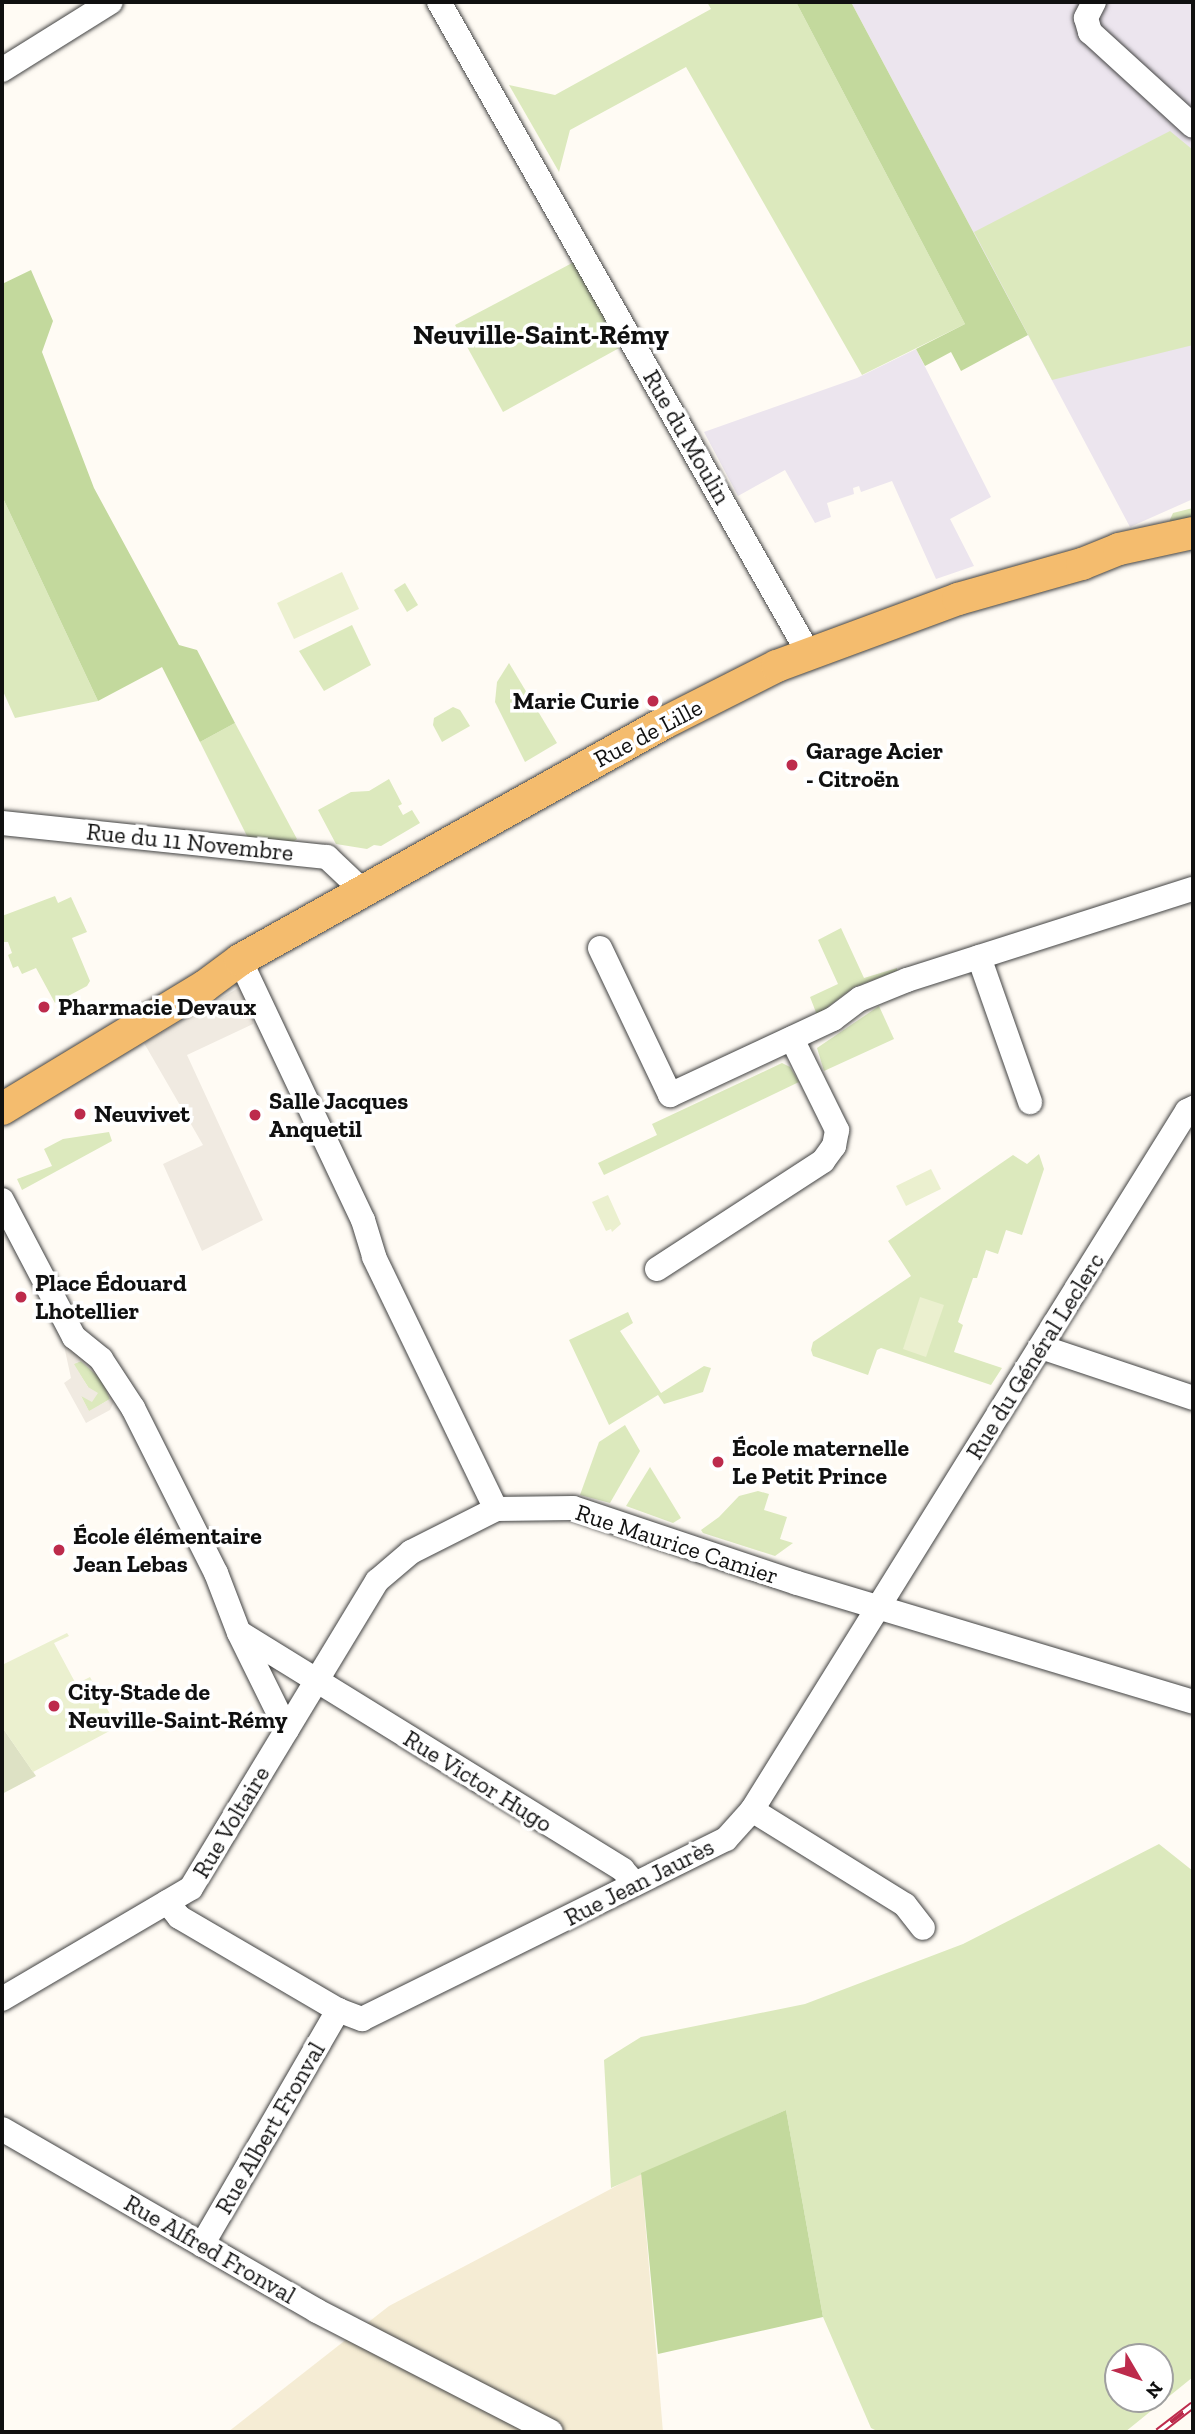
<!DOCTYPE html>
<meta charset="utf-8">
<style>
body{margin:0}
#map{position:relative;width:1195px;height:2434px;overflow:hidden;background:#fffbf4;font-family:"Zilla Slab",serif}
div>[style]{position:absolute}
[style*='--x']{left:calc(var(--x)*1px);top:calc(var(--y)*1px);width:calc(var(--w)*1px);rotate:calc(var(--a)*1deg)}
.industrial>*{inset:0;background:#ece5ee}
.farmland>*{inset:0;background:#f5ecd4}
.green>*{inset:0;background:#dce9bd}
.forest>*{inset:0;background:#c3d99d}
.cemetery>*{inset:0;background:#dde1c4}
.pitch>*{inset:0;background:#ebf0cf}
.plaza>*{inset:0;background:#f0eae1}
.roads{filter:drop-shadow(0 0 2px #434343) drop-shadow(0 0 2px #434343)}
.minor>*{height:24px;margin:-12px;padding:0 12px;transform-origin:12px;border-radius:12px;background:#fff}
.major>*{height:32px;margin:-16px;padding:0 16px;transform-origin:16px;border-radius:16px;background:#f4bc6e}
.rail>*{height:8px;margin-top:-4px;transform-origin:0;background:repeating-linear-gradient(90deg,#fff 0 16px,#bd2b4c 0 32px);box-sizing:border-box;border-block:2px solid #bd2b4c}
.dots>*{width:19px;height:19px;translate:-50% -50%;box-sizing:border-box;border:4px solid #fff;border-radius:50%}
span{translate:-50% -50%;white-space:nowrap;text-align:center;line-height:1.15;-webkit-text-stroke:7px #fff;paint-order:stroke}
.street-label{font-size:24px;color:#101010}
.poi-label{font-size:24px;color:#101010;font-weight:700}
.right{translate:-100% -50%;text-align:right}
.left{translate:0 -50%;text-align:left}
.quarter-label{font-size:28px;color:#101010;font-weight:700}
.frame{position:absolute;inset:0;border:4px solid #101010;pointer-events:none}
.north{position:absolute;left:1104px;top:2343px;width:70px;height:70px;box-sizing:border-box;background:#fff;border:2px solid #9f9f9f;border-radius:50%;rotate:129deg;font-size:19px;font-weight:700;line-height:28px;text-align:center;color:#101010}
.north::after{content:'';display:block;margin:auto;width:24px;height:32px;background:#bd2b4c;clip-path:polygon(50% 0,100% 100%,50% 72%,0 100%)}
</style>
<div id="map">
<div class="industrial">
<div style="clip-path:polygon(851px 2px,1193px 2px,1193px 499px,1130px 527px)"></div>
<div style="clip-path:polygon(916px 349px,991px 497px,950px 519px,974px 566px,936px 579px,892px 481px,861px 492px,859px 486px,853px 488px,854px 494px,827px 503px,831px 517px,815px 523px,785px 470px,738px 496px,704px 432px,857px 378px)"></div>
</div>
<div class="farmland">
<div style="clip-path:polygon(641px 2173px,663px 2432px,228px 2432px,389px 2306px)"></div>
</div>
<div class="green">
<div style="clip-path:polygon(707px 2px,796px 2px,965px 324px,862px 375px,686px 67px,570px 130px,559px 172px,509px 85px,555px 95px,711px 9px)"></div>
<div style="clip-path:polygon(1170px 131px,1193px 150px,1193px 345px,1052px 380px,974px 232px)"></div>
<div style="clip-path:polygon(574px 262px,621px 347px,503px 412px,455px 325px)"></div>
<div style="clip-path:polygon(2px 496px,98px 701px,15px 718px,2px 689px)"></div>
<div style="clip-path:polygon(1193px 508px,1193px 524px,1168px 524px,1173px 513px)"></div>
<div style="clip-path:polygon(405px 583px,418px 605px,407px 612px,394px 590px)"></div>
<div style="clip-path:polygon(352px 625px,371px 665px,324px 691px,299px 651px)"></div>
<div style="clip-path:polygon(509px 663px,557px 743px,525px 762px,495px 702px,497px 682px)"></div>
<div style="clip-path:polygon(453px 707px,460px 710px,470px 726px,442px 742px,433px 725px,434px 718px)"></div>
<div style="clip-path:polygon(235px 723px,297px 839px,291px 843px,248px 838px,200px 742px)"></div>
<div style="clip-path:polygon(389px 779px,402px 804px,398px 806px,403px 815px,412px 810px,420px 823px,381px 846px,374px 845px,367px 849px,336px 844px,318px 810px,351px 792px,369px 791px)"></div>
<div style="clip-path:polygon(55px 896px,58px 903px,71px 897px,87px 932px,72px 938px,90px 981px,87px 986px,55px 1003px,36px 968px,22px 974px,18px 966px,13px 968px,8px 955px,12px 953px,8px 942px,2px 942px,2px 916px)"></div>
<div style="clip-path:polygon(841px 928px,864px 978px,897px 968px,897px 971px,854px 987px,817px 1015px,810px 997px,838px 984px,818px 940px)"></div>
<div style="clip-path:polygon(879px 1006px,894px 1039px,824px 1071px,817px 1048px)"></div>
<div style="clip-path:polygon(782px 1063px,790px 1067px,799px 1082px,604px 1175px,598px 1163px,657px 1135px,652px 1124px)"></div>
<div style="clip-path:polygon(109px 1132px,112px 1141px,22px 1190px,17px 1179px,52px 1166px,44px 1149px,63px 1139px)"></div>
<div style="clip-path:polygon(1039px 1154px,1044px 1169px,1022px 1235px,1006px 1230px,998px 1254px,986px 1250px,977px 1278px,973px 1278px,958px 1322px,963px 1325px,954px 1352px,1002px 1368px,991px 1385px,881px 1348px,877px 1350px,868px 1375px,813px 1356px,811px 1350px,813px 1342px,911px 1276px,888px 1241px,1013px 1155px,1027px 1164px)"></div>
<div style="clip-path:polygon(628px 1312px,633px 1323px,620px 1331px,661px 1393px,704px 1366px,711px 1368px,703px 1392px,664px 1404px,658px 1395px,609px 1425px,569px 1340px)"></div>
<div style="clip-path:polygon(81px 1361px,102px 1380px,110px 1399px,89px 1412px,81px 1396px,88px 1387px,73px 1364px)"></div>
<div style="clip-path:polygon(625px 1425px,640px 1451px,610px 1503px,580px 1495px,599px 1442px)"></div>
<div style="clip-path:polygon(650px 1467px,681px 1518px,673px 1523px,626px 1506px)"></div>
<div style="clip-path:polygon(758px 1491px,769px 1494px,764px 1510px,787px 1517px,780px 1539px,793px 1543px,775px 1556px,703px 1533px,701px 1530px,719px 1517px,739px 1496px)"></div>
<div style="clip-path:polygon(evenodd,1159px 1844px,1193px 1871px,1193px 2377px,1125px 2432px,879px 2432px,871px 2428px,823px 2317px,786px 2110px,611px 2188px,604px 2060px,641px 2037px,805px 2004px,963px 1944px,1159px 1844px,1118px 2357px,1160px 2357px,1160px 2399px,1118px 2399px,1118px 2357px)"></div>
</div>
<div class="forest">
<div style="clip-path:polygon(796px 2px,851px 2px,1028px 335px,961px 371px,951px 352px,925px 366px,916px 349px,965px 324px)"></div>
<div style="clip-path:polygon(31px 270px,53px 321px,42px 352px,94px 488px,179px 645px,197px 650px,235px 723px,200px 742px,162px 667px,98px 701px,2px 496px,2px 284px)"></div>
<div style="clip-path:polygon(786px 2110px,823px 2317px,658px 2354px,641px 2173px)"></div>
</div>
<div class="cemetery">
<div style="clip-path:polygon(2px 1727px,36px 1776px,2px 1794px)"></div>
</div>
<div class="pitch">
<div style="clip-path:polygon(342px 572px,359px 609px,294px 639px,277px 603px)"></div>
<div style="clip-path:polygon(931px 1169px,941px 1189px,906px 1206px,896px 1186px)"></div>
<div style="clip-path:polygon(608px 1195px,621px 1224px,612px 1232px,611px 1229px,606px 1231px,592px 1202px)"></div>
<div style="clip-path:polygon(920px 1297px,944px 1305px,926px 1357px,903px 1349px)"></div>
<div style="clip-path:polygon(67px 1633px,69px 1636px,54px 1643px,76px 1684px,90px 1677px,117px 1727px,33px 1772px,2px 1727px,2px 1665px)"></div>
</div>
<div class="plaza">
<div style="clip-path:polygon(240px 987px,253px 1013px,253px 1024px,187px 1055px,263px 1220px,202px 1251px,163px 1164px,203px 1145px,144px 1043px)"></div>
<div style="clip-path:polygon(evenodd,63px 1341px,83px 1356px,117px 1395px,110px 1410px,86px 1423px,64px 1383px,71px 1378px,63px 1341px,81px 1361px,102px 1380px,110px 1399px,89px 1411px,81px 1396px,92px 1402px,98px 1393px,88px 1387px,74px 1364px,81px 1361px)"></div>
</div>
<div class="roads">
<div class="minor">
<div style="--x:439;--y:2;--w:750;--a:60.43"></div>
<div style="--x:1094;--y:2;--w:18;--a:117"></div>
<div style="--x:1086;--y:18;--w:15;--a:74"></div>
<div style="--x:1090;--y:32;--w:139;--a:42.4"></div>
<div style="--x:2;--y:70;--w:128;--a:-32"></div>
<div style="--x:2;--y:823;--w:327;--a:6"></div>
<div style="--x:327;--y:857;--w:50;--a:43.4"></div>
<div style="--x:600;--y:948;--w:163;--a:64.5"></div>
<div style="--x:670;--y:1095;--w:180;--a:-25"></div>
<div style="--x:833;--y:1019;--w:34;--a:-37"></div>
<div style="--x:860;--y:999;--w:51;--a:-22"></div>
<div style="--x:907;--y:980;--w:300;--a:-17.7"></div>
<div style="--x:979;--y:957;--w:154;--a:70.6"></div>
<div style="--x:240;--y:960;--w:288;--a:64.7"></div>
<div style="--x:363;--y:1220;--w:39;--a:73"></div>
<div style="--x:374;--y:1257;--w:280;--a:64.2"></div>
<div style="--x:2;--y:1200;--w:155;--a:62.3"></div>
<div style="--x:74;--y:1337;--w:35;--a:39"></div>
<div style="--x:101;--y:1359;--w:59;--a:56.9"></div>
<div style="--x:133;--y:1408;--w:185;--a:63.3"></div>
<div style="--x:216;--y:1573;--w:64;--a:69"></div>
<div style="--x:239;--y:1633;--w:108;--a:63.7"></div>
<div style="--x:657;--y:1269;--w:198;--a:-33"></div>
<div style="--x:823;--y:1161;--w:19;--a:-54"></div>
<div style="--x:834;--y:1146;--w:16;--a:-79"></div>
<div style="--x:837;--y:1130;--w:102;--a:-116.3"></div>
<div style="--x:1041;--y:1347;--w:160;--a:18.5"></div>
<div style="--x:240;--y:1633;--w:450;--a:31.7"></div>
<div style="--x:623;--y:1870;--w:18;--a:49"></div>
<div style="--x:752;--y:1810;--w:180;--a:31.8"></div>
<div style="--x:905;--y:1905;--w:29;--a:52"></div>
<div style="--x:167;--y:1902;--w:19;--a:51"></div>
<div style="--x:179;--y:1917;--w:184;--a:30.3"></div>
<div style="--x:338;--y:2010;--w:26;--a:21"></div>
<div style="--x:362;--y:2019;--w:406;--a:-26.3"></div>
<div style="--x:726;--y:1839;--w:39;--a:-48"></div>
<div style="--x:752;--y:1810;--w:823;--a:-58.11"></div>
<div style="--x:1187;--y:1111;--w:7;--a:-27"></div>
<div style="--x:2;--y:1999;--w:219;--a:-30.4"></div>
<div style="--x:191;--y:1888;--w:359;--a:-58.8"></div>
<div style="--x:377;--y:1581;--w:45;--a:-40.5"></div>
<div style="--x:411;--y:1552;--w:95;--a:-26.8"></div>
<div style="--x:496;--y:1509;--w:77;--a:-0.7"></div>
<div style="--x:573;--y:1508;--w:236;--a:18.5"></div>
<div style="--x:797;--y:1583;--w:413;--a:16.7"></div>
<div style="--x:2;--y:2129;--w:364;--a:30"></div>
<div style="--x:317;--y:2311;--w:263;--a:27.3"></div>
<div style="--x:202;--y:2245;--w:272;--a:-59.9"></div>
</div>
<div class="major">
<div style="--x:2;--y:1109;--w:237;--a:-31.2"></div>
<div style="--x:205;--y:986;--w:44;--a:-36.6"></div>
<div style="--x:240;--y:960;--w:488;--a:-29.2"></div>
<div style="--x:666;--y:722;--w:124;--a:-26.8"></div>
<div style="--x:777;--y:666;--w:193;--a:-20.3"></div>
<div style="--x:958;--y:599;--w:129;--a:-15.8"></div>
<div style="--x:1082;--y:564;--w:40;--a:-22"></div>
<div style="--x:1119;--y:549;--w:76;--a:-12.2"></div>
</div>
</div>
<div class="rail">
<div style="--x:1158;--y:2432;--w:44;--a:-37.6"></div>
</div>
<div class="dots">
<div style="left:653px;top:701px;background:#bd2b4c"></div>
<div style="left:792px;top:765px;background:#bd2b4c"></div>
<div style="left:44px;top:1007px;background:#bd2b4c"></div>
<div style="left:80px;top:1114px;background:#bd2b4c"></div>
<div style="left:255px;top:1115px;background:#bd2b4c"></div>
<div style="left:21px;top:1297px;background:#bd2b4c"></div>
<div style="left:718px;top:1462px;background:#bd2b4c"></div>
<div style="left:59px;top:1550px;background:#bd2b4c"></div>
<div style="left:54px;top:1706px;background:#bd2b4c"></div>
</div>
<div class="street-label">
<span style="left:687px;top:437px;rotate:60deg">Rue du Moulin</span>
<span style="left:648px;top:733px;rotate:-28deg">Rue de Lille</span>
<span style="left:190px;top:842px;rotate:6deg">Rue du 11 Novembre</span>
<span style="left:1035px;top:1356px;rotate:-58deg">Rue du Général Leclerc</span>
<span style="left:677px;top:1544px;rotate:18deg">Rue Maurice Camier</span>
<span style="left:478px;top:1781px;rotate:32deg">Rue Victor Hugo</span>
<span style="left:231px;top:1822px;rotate:-59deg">Rue Voltaire</span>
<span style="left:639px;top:1882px;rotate:-27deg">Rue Jean Jaurès</span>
<span style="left:270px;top:2128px;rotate:-60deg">Rue Albert Fronval</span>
<span style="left:210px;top:2249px;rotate:30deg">Rue Alfred Fronval</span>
</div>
<div class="poi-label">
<span class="right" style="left:639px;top:701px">Marie Curie</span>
<span class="left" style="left:806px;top:765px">Garage Acier<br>- Citroën</span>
<span class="left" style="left:58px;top:1007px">Pharmacie Devaux</span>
<span class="left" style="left:269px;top:1115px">Salle Jacques<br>Anquetil</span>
<span class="left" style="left:94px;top:1114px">Neuvivet</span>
<span class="left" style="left:35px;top:1297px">Place Édouard<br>Lhotellier</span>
<span class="left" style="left:732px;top:1462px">École maternelle<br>Le Petit Prince</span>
<span class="left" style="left:73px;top:1550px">École élémentaire<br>Jean Lebas</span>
<span class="left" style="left:68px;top:1706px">City-Stade de<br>Neuville-Saint-Rémy</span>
</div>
<div class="quarter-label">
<span style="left:541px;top:335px">Neuville-Saint-Rémy</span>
</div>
<div class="frame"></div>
<div class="north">N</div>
</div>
